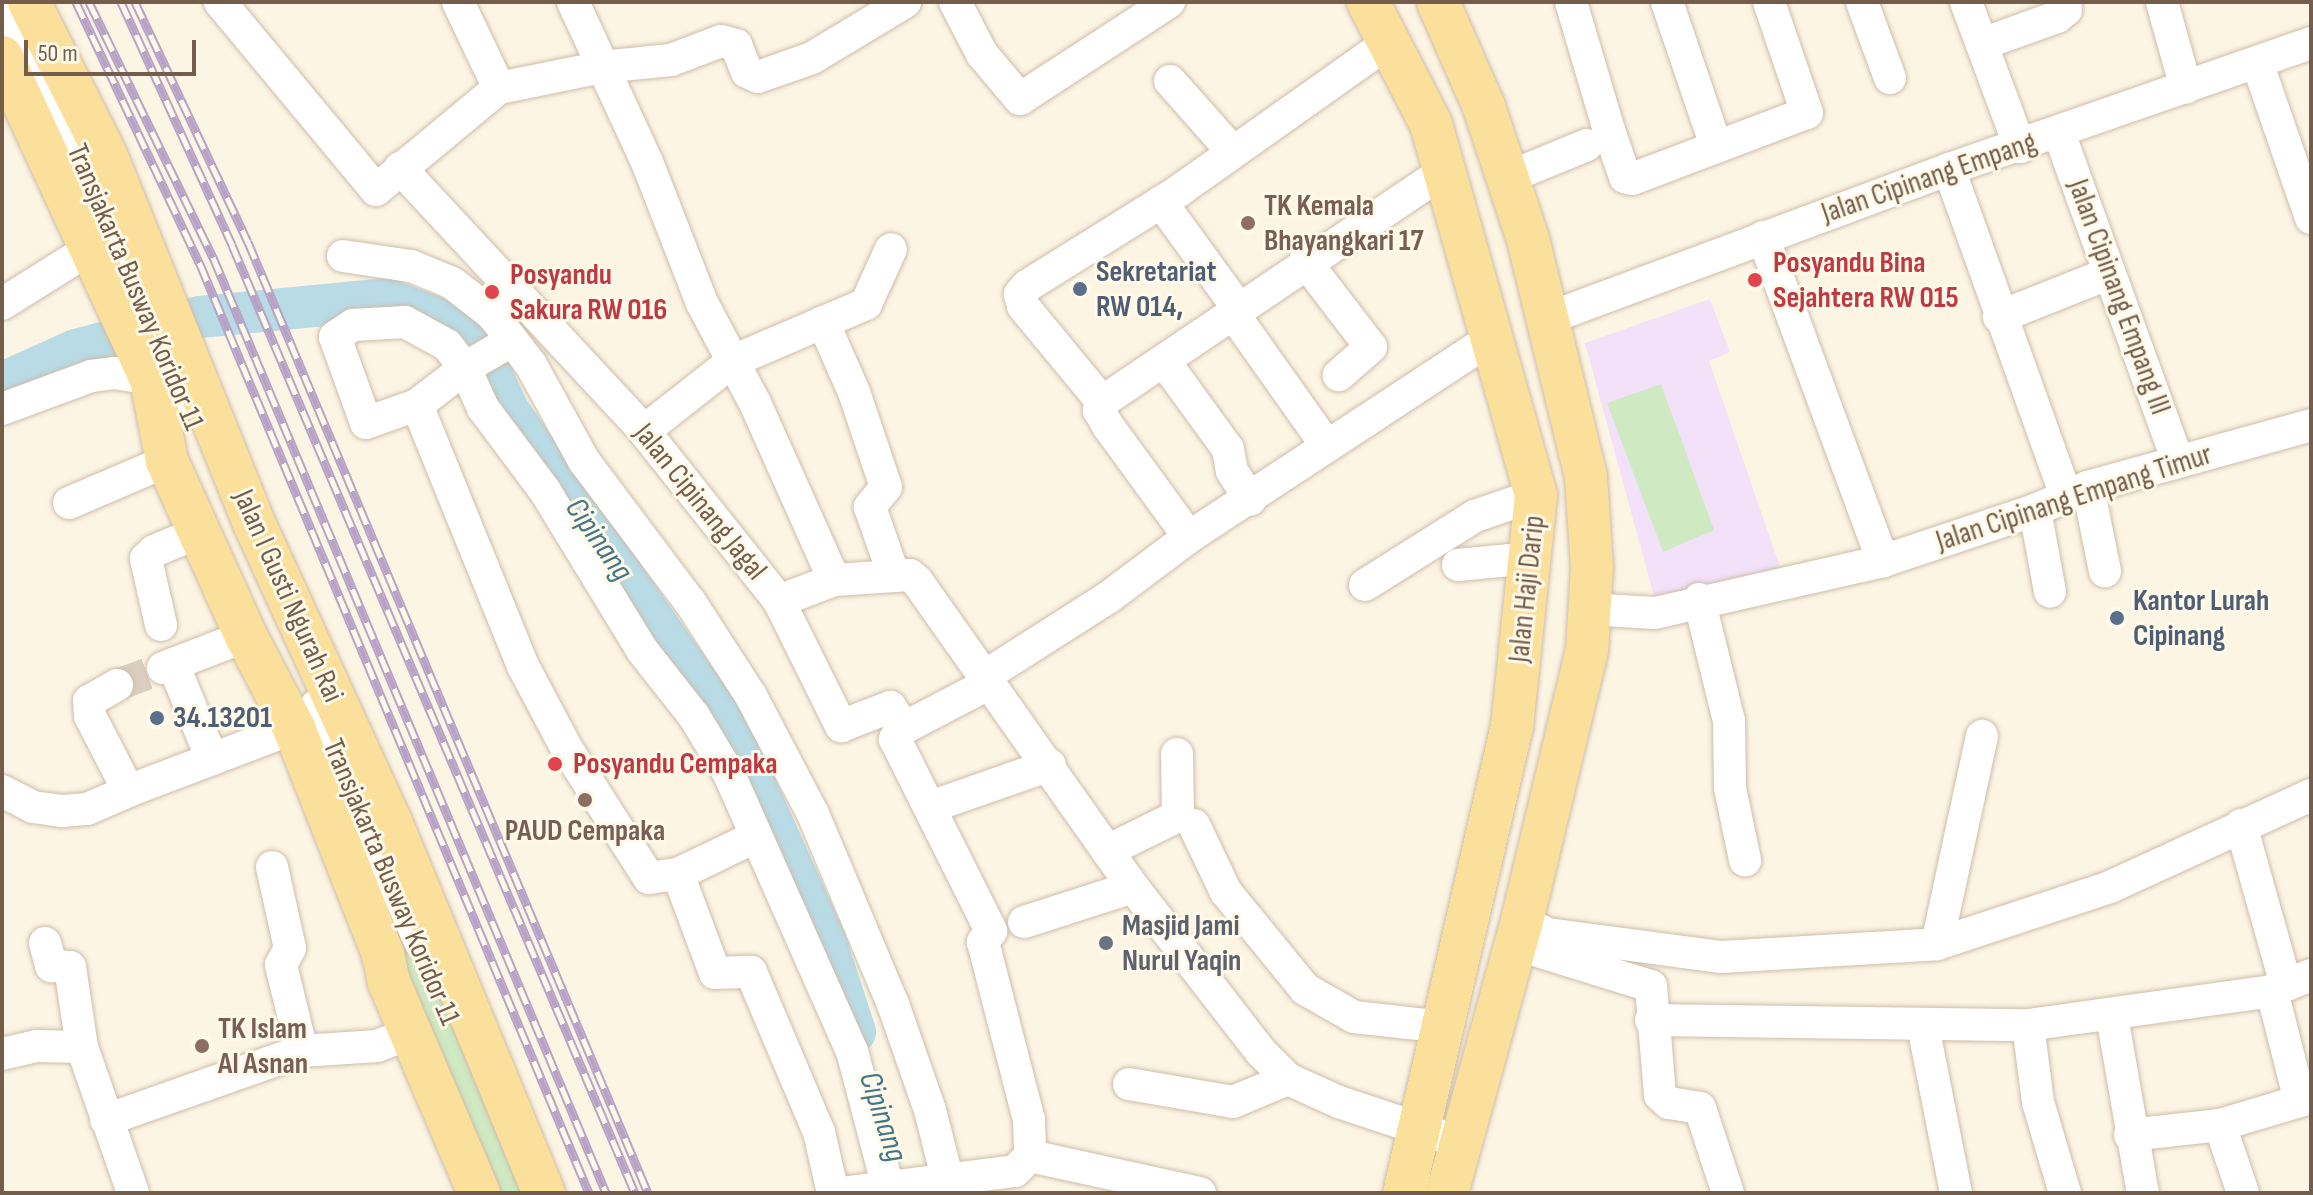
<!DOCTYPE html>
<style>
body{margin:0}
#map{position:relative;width:2313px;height:1195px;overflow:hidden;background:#fcf5e4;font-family:"Sofia Sans Condensed",sans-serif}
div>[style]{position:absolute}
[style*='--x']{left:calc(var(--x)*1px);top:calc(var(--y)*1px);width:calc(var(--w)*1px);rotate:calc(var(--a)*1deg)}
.education>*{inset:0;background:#f2e1f8}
.green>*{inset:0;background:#cfeac2}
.river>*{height:42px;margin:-21px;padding:0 21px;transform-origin:21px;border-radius:21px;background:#b8dbe6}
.minor-tunnel>*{height:32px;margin-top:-16px;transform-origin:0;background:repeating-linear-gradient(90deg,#dacfbe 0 32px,transparent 0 48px)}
.roads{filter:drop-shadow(0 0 2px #cebdaa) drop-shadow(0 0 2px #cebdaa)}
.minor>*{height:32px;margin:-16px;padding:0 16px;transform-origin:16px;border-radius:16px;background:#fff}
.major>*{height:42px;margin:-21px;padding:0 21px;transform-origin:21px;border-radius:21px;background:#fbe09c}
.rail>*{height:9px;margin-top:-4.5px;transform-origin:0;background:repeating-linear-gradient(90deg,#fff9ea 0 18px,#b8a2c6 0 36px);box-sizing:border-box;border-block:2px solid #b8a2c6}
.dots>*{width:22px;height:22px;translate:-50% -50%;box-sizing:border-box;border:4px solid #fff9ea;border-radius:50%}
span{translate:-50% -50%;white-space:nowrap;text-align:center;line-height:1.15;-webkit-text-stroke:6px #fff9ea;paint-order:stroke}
.street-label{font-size:30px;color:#745d4a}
.education-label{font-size:30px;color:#785e54;font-weight:700}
.left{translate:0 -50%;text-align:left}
.health-label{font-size:30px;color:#be3a42;font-weight:700}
.service-label{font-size:30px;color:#4e5e75;font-weight:700}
.worship-label{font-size:30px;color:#5b616d;font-weight:700}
.water-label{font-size:32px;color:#437688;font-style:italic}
.frame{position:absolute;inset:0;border:4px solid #745d4a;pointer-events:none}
.scale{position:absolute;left:24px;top:40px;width:172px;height:36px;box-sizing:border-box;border:4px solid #745d4a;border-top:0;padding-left:10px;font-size:24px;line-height:28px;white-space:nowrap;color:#745d4a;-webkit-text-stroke:6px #fff9ea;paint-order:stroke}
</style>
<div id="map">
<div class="education">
<div style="clip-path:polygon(1710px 299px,1730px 352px,1709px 361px,1780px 567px,1658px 611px,1585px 343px)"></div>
</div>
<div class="green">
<div style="clip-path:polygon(1661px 384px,1714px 530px,1663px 552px,1607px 403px)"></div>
<div style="clip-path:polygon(410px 934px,417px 936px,522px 1193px,479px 1193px,388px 950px)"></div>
</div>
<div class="river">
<div style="--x:2;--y:383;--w:81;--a:-24"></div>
<div style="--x:76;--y:350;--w:128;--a:-14.9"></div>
<div style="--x:200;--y:317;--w:188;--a:-5.5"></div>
<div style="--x:387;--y:299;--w:61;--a:21.1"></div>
<div style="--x:444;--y:321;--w:57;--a:43.6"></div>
<div style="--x:485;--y:360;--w:55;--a:65.3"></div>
<div style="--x:508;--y:410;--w:391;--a:55.2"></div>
<div style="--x:731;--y:731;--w:229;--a:65.8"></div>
<div style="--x:825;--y:940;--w:97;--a:71.9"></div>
</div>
<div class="minor-tunnel">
<div style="--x:117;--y:685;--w:49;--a:-20.3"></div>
</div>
<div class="roads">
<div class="minor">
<div style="--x:220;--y:2;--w:244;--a:50.3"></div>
<div style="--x:376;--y:190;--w:160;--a:-39.7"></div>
<div style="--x:499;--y:88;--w:95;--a:-115.5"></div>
<div style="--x:573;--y:2;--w:176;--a:65.2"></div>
<div style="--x:647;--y:162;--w:151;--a:68.7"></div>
<div style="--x:702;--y:303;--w:113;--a:62.1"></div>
<div style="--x:755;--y:403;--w:194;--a:65.9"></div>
<div style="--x:955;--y:2;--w:59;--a:62.6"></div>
<div style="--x:982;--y:54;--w:59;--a:49.8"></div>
<div style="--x:1020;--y:99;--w:178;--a:-33.1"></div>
<div style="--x:1571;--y:2;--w:134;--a:73.5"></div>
<div style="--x:1609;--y:130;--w:50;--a:71.2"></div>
<div style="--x:1625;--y:177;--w:7;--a:16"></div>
<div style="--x:1632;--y:179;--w:187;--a:-20.7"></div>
<div style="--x:1807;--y:113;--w:117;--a:-108.9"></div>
<div style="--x:1667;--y:2;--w:152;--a:71.2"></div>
<div style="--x:1862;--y:2;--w:81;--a:69.8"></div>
<div style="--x:1966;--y:2;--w:155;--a:69.6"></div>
<div style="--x:2162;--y:2;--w:89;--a:74.4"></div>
<div style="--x:2;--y:3;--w:183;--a:63"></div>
<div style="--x:85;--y:166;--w:257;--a:67.3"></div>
<div style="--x:1392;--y:40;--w:261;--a:144.7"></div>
<div style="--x:1179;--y:191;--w:179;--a:148"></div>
<div style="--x:1027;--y:286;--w:11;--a:131"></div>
<div style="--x:1020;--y:294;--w:12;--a:76"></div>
<div style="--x:1023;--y:306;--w:124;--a:50.5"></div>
<div style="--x:1102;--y:402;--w:415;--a:-34"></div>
<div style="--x:1982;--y:44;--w:80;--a:-19.8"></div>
<div style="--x:2057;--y:17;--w:11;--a:-38"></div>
<div style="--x:2066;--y:10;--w:8;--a:-97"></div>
<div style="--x:2258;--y:65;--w:162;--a:70.9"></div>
<div style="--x:1170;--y:81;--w:95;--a:48.4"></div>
<div style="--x:499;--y:88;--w:105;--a:-11.5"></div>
<div style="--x:602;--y:67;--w:69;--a:-5.8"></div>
<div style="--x:671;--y:60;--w:53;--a:-20.8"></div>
<div style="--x:721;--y:41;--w:16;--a:15"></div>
<div style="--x:736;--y:45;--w:29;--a:68"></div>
<div style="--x:747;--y:72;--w:12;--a:24"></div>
<div style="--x:758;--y:77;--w:57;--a:-19.4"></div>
<div style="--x:812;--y:58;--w:109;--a:-31.1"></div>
<div style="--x:2059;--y:133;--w:349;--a:70.1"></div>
<div style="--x:400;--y:168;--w:359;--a:47.1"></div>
<div style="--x:644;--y:431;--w:217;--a:51.5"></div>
<div style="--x:779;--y:601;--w:59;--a:-20.9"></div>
<div style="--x:834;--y:580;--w:76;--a:-3.8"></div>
<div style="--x:910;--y:575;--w:9;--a:41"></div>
<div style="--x:917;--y:581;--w:375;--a:54.8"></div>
<div style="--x:1133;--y:887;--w:209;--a:52.2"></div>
<div style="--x:1261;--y:1052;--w:38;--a:45"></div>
<div style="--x:1288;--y:1079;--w:56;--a:24.3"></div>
<div style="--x:1339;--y:1102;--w:126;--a:18.4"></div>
<div style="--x:1949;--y:169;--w:346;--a:70.3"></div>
<div style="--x:1509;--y:177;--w:84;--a:-22.3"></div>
<div style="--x:1161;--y:202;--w:131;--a:54"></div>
<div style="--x:1763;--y:237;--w:346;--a:69.7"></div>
<div style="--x:343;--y:256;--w:69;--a:8.4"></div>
<div style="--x:411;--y:266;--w:44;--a:22.5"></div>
<div style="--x:452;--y:283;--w:51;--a:37.8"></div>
<div style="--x:1305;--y:261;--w:108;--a:52.5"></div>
<div style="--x:1371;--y:347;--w:43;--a:138.8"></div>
<div style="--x:515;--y:289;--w:34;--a:133"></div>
<div style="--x:492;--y:314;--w:64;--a:52.6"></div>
<div style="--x:531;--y:365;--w:110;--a:61.1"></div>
<div style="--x:584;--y:461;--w:176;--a:53.1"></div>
<div style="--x:690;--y:602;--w:112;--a:57"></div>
<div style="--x:751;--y:696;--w:133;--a:62.3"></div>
<div style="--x:813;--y:814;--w:206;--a:67.2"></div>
<div style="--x:893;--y:1004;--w:112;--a:70.8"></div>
<div style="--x:930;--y:1110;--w:86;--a:75.8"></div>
<div style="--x:2;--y:304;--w:107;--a:-32.1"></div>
<div style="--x:1232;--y:312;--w:163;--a:54.7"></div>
<div style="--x:1999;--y:317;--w:119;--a:-21.6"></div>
<div style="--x:1549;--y:318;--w:427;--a:-20.4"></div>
<div style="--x:1949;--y:169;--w:383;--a:-19.2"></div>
<div style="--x:405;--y:322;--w:48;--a:28.7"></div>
<div style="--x:447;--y:345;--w:29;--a:52"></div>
<div style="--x:465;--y:368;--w:61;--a:142.4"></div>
<div style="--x:417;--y:405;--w:54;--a:160.6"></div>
<div style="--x:366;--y:423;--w:91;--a:-109.8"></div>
<div style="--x:335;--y:337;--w:22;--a:-34"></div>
<div style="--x:353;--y:325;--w:52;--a:-3.3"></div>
<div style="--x:823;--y:322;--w:77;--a:66.1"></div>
<div style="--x:854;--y:392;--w:100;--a:71.4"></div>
<div style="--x:886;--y:487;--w:26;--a:129"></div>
<div style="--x:870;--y:507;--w:73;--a:70.8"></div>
<div style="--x:511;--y:341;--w:53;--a:149.6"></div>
<div style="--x:465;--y:368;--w:44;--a:65.8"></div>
<div style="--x:483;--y:408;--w:104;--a:53.2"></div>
<div style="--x:545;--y:491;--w:186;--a:58.6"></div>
<div style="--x:642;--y:650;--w:84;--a:51.8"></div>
<div style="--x:694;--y:716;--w:68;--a:58.9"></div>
<div style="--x:729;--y:774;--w:303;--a:66.1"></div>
<div style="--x:852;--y:1051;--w:141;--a:75.2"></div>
<div style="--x:1164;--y:361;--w:109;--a:54"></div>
<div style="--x:1228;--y:449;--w:22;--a:80"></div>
<div style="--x:1232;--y:471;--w:34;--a:58"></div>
<div style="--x:1102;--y:402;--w:9;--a:111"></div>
<div style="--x:1099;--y:410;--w:18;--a:61"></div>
<div style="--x:1108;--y:426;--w:137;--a:53.9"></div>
<div style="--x:1189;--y:537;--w:364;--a:-33.3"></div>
<div style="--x:417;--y:405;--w:282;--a:67.9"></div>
<div style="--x:523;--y:666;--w:94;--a:62.1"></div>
<div style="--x:567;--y:749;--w:153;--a:57.6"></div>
<div style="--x:649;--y:878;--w:29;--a:-8"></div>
<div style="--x:678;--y:874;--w:106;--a:69.5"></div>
<div style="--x:715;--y:973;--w:36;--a:-2"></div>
<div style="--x:751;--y:972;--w:174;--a:67"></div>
<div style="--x:819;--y:1132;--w:63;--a:77.1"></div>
<div style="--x:2;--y:409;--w:95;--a:-20.3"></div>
<div style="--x:91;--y:376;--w:23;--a:-7"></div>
<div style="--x:114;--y:373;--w:37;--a:9"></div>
<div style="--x:644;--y:431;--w:113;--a:-38.2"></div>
<div style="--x:733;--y:361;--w:145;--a:-23.2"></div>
<div style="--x:866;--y:304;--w:60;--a:-65.6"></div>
<div style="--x:2088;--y:487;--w:86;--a:78.6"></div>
<div style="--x:69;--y:503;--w:107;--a:-23.2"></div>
<div style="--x:2035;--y:510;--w:83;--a:79.6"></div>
<div style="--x:1458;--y:565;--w:73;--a:-5.5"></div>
<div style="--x:1365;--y:585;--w:130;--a:-32.1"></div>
<div style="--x:1475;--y:516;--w:65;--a:-19"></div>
<div style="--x:1699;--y:599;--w:126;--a:76.2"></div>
<div style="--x:1729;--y:721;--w:67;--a:89.1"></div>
<div style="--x:1730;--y:788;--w:74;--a:78.2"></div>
<div style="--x:779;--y:601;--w:140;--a:63.6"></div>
<div style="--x:841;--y:726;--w:53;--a:-21.2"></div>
<div style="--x:890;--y:707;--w:21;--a:55"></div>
<div style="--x:902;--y:724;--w:17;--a:115"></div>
<div style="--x:895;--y:739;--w:215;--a:63.4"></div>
<div style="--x:991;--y:931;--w:14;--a:126"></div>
<div style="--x:983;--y:942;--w:184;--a:75.5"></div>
<div style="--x:1029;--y:1120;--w:36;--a:88"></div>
<div style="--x:1030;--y:1156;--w:21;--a:135"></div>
<div style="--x:1015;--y:1171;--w:176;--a:172.8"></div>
<div style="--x:1588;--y:609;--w:67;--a:3.4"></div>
<div style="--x:1655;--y:613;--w:234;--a:-12.8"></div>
<div style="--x:1883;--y:561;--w:160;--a:-18.5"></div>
<div style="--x:2035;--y:510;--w:58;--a:-23.5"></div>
<div style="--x:2088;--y:487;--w:231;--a:-15.5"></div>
<div style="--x:161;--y:625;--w:68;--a:-102.8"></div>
<div style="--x:146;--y:559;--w:11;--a:-45"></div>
<div style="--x:154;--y:551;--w:52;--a:-22.6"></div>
<div style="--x:173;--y:664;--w:103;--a:67.7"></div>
<div style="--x:163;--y:668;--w:89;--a:-21.1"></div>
<div style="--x:985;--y:676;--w:147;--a:-32.5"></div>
<div style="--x:1109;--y:597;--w:100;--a:-36.9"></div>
<div style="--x:117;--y:685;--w:32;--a:150"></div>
<div style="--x:89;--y:701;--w:15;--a:86"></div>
<div style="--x:90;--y:716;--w:79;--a:62.8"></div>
<div style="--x:126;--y:786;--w:10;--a:11"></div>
<div style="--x:136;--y:788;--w:169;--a:-20.8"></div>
<div style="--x:316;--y:706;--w:258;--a:66.2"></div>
<div style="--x:902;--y:729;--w:99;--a:-27.6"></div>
<div style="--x:2;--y:791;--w:35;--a:27"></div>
<div style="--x:33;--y:807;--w:30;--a:8"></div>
<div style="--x:63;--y:811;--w:24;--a:-5"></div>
<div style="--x:87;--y:809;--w:53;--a:-23.2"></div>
<div style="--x:930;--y:807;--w:127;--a:-19.3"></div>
<div style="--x:1194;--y:825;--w:74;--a:64.5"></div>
<div style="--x:1226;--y:892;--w:125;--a:50.8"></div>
<div style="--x:1305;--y:989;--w:56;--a:29.7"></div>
<div style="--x:1354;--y:1017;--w:92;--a:6.3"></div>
<div style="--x:2241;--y:825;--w:166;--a:74.3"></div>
<div style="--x:1107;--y:851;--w:79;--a:-26.2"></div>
<div style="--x:1178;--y:816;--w:62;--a:-90.9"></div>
<div style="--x:272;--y:867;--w:83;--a:77.5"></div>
<div style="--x:290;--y:948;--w:19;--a:118"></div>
<div style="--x:281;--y:965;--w:89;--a:76.3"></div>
<div style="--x:678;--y:874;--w:85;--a:-25.7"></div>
<div style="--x:1522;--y:921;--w:29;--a:27"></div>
<div style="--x:1548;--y:934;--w:175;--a:7.6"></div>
<div style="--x:1721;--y:957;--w:216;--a:-3.4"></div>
<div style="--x:1937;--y:944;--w:182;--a:-18.2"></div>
<div style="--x:2110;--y:887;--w:221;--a:-24.6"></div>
<div style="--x:1024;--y:922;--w:114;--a:-17.8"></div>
<div style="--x:45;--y:943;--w:24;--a:75"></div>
<div style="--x:51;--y:966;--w:19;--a:3"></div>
<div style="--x:70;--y:967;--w:81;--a:81.5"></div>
<div style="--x:1515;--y:944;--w:142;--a:17.2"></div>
<div style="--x:1651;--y:986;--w:109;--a:85.3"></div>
<div style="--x:1660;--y:1095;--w:12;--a:42"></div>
<div style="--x:1669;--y:1103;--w:31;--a:9"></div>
<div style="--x:1700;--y:1108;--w:89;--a:71.8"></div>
<div style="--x:1937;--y:944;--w:213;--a:-77.8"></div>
<div style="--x:2112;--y:1016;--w:180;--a:80.1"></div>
<div style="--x:1651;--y:1020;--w:377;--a:0.8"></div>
<div style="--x:2028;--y:1025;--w:246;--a:-7.9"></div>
<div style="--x:2272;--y:991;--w:42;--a:-22.3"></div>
<div style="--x:2028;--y:1025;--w:78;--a:82.6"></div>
<div style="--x:2038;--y:1102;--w:95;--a:73.5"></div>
<div style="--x:1923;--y:1026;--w:170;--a:78.8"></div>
<div style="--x:2;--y:1054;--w:36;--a:-13"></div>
<div style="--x:37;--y:1046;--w:45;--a:1.3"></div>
<div style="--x:82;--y:1047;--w:155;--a:70.7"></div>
<div style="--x:1129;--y:1084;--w:106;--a:9.8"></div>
<div style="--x:1233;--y:1102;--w:60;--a:-22.7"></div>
<div style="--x:106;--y:1120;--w:208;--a:-19.4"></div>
<div style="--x:302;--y:1051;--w:75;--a:-3.8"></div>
<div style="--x:377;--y:1046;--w:36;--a:-21"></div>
<div style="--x:2220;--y:1125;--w:72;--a:71.3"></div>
<div style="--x:2130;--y:1135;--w:91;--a:-6.3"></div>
<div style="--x:2220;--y:1125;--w:84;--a:-16.7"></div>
<div style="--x:2300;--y:1101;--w:114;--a:-104.3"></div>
<div style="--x:1030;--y:1156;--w:174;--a:12.3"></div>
</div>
<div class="major">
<div style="--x:29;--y:2;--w:171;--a:63.3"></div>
<div style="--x:106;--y:155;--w:397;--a:68.1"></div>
<div style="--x:254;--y:523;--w:329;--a:65.4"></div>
<div style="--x:391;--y:822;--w:401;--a:67.6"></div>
<div style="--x:1368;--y:2;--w:137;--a:62.7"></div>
<div style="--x:1431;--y:124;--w:386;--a:74.2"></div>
<div style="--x:1536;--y:495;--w:232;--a:95.9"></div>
<div style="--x:1512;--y:726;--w:479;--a:103"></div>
<div style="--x:1438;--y:2;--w:115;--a:66.3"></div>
<div style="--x:1484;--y:107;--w:139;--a:71.6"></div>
<div style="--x:1528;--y:239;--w:245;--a:76.3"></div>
<div style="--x:1586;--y:477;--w:90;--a:86.2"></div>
<div style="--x:1592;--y:567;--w:83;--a:93.4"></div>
<div style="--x:1587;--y:650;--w:279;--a:103.5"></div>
<div style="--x:1522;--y:921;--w:282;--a:105.4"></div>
<div style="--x:2;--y:57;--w:355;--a:65.2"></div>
<div style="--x:151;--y:379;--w:84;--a:79"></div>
<div style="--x:167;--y:461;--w:192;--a:65.7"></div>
<div style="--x:246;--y:636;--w:104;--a:62.4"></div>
<div style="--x:294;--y:728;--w:243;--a:68.5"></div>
<div style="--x:383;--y:954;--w:29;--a:78"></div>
<div style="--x:389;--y:982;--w:229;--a:66.9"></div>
</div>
</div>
<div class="rail">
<div style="--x:76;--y:2;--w:290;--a:64.7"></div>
<div style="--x:200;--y:264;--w:1007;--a:67.28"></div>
<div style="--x:89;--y:2;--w:284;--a:64.1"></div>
<div style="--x:213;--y:257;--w:1015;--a:67.22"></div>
<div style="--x:121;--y:2;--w:267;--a:65.4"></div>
<div style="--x:232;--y:245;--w:1030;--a:66.97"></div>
<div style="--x:135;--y:2;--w:265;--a:64.8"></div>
<div style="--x:248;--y:242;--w:1032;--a:67.19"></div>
</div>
<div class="dots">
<div style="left:1248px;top:223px;background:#8d6e63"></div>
<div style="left:1755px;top:280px;background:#e0444e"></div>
<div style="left:1080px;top:289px;background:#5c6f8a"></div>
<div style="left:492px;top:292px;background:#e0444e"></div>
<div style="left:2117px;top:618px;background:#5c6f8a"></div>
<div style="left:157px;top:718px;background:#5c6f8a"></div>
<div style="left:555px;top:764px;background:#e0444e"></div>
<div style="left:585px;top:800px;background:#8d6e63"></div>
<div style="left:1106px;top:943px;background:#6b7280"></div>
<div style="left:202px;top:1046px;background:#8d6e63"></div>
</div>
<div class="street-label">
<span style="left:1929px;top:178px;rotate:-19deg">Jalan Cipinang Empang</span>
<span style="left:135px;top:287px;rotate:67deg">Transjakarta Busway Koridor 11</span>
<span style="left:2119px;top:297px;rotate:70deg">Jalan Cipinang Empang III</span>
<span style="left:2074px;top:498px;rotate:-18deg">Jalan Cipinang Empang Timur</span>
<span style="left:700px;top:502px;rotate:51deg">Jalan Cipinang Jagal</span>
<span style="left:1527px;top:589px;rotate:-84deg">Jalan Haji Darip</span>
<span style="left:288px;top:596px;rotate:66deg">Jalan I Gusti Ngurah Rai</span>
<span style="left:391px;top:882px;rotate:67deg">Transjakarta Busway Koridor 11</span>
</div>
<div class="education-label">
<span class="left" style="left:1264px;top:223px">TK Kemala<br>Bhayangkari 17</span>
<span style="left:585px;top:831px">PAUD Cempaka</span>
<span class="left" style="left:218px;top:1046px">TK Islam<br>Al Asnan</span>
</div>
<div class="health-label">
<span class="left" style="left:1773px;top:280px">Posyandu Bina<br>Sejahtera RW 015</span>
<span class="left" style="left:510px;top:292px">Posyandu<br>Sakura RW 016</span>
<span class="left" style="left:573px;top:764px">Posyandu Cempaka</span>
</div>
<div class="service-label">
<span class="left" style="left:1096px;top:289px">Sekretariat<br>RW 014,</span>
<span class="left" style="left:2133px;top:618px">Kantor Lurah<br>Cipinang</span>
<span class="left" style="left:173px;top:718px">34.13201</span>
</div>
<div class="worship-label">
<span class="left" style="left:1122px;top:943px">Masjid Jami<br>Nurul Yaqin</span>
</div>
<div class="water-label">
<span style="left:598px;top:540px;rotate:55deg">Cipinang</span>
<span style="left:882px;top:1117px;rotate:72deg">Cipinang</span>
</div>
<div class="frame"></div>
<div class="scale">50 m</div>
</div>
